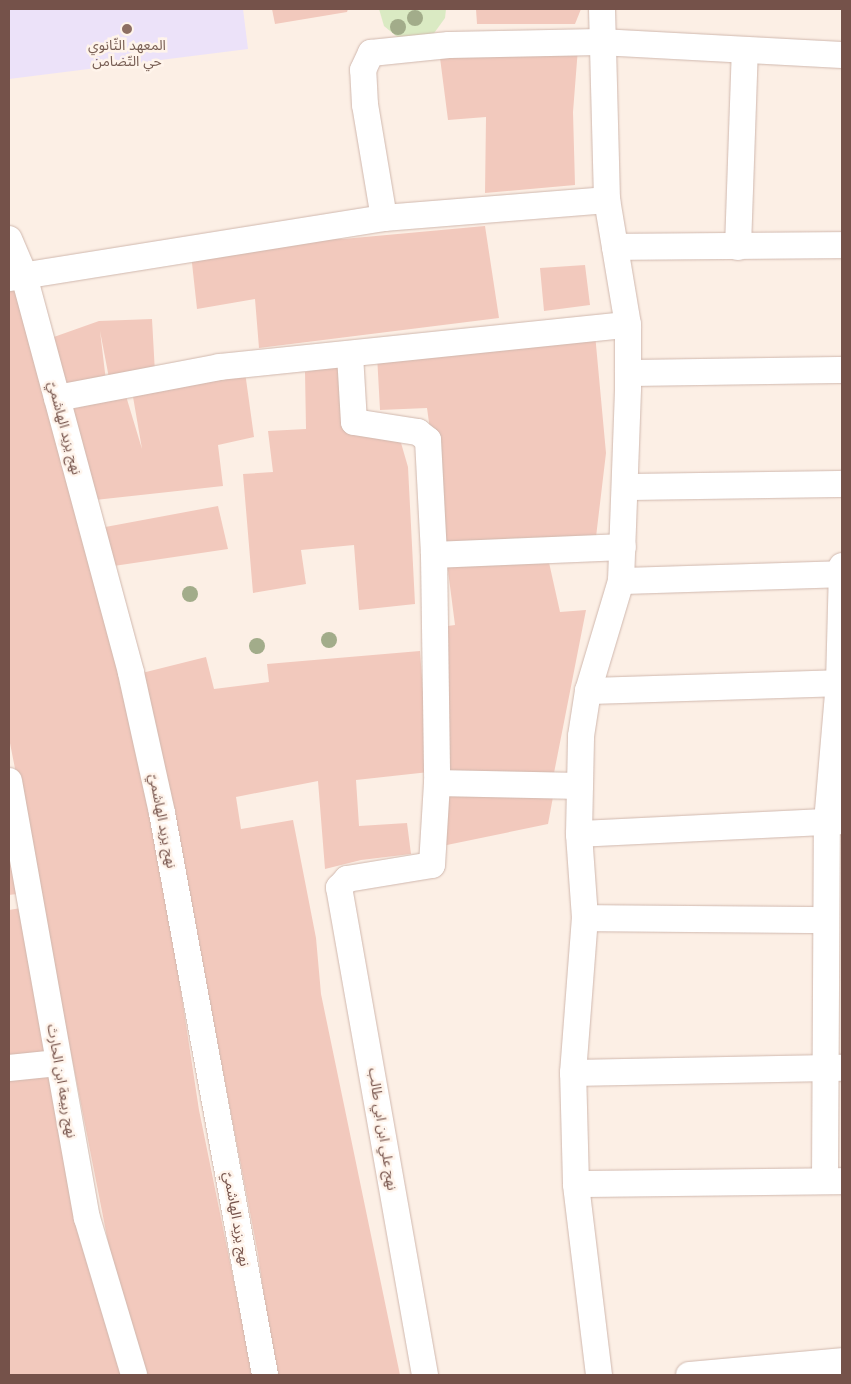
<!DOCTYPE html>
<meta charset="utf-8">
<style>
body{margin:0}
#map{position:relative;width:851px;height:1384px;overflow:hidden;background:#fcefe5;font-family:Poppins,"Noto Sans Arabic",sans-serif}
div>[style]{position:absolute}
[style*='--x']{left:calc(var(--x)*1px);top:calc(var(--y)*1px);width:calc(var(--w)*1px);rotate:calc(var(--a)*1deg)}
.education>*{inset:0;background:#ece2f9}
.green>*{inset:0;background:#daeac3}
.building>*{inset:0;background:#f2c9bd}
.roads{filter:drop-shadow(0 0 1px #d0b8ae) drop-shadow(0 0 1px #d0b8ae)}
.minor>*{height:26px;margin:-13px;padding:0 13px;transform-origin:13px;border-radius:13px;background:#fff}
.trees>*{width:16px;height:16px;margin:-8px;border-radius:50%;background:#a2ac8a}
.dots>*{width:14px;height:14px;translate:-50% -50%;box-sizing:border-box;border:2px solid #fff4eb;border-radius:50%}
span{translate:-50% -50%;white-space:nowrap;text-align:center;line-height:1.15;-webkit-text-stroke:5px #fff4eb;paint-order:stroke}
.education-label{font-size:14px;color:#785e54}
.street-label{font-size:14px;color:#75524a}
.frame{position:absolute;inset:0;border:10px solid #75524a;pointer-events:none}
</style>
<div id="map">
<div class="education">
<div style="clip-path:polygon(9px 9px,243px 9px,248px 49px,9px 79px)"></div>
</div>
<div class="green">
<div style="clip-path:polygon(379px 9px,446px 9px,445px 18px,432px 36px,401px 40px,384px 26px)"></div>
</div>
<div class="building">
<div style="clip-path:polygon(272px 9px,348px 9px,347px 12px,275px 24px)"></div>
<div style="clip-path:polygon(476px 9px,581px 9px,575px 24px,477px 24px)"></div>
<div style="clip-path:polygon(578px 48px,573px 112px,575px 185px,485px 193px,486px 117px,448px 120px,439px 50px)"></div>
<div style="clip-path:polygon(485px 226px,499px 318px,259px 348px,255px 299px,197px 309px,191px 254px,271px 240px,343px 239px)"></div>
<div style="clip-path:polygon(585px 265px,590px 305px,544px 311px,540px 268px)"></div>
<div style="clip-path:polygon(19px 285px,110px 625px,165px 886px,199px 1110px,253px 1375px,140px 1375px,110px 1252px,9px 738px,9px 287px)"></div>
<div style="clip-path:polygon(152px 319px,155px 373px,109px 378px,100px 331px,106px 381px,65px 388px,51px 338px,99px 321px)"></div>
<div style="clip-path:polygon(595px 334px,606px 453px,596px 537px,515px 538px,446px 546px,427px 408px,380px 410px,377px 355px)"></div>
<div style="clip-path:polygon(341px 364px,346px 425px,399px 436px,408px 467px,415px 604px,359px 610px,354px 545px,301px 550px,306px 584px,253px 593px,243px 474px,273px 472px,268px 431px,306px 429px,305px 372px)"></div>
<div style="clip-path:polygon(245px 372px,254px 437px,218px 445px,223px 486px,95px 500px,72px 409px,126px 396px,142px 449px,132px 391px)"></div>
<div style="clip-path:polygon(218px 506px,228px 549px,107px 567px,100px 528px)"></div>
<div style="clip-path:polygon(548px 558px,560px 612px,586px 610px,554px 773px,446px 773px,440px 627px,455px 625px,447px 563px)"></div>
<div style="clip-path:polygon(420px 651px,429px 772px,356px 780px,359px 826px,407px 823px,411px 854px,361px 860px,325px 869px,318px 781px,236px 797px,241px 829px,293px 820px,316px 938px,321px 994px,400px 1375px,275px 1375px,258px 1254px,212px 1015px,138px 674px,206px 657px,214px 689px,269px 682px,267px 664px)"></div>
<div style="clip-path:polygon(448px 789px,553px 797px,548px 824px,442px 846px)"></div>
<div style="clip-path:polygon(9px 823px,24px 893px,9px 895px)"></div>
<div style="clip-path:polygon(27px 907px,51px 1056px,9px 1063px,9px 910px)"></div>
<div style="clip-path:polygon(52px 1072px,126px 1375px,9px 1375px,9px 1078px)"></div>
</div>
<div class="roads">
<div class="minor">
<div style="--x:384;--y:218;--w:224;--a:-4.6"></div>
<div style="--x:9;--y:239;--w:36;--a:67"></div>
<div style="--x:23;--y:272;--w:415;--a:74.9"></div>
<div style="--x:131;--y:673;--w:143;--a:77.5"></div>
<div style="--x:162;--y:813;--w:571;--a:79.61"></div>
<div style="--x:615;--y:247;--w:227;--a:-0.5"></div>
<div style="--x:738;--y:247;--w:197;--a:-88"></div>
<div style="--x:9;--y:278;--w:380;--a:-9.1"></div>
<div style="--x:384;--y:218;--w:115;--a:-99.5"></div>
<div style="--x:365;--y:105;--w:35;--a:-93"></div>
<div style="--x:363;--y:70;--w:19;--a:-65"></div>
<div style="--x:371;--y:53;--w:78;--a:-5.9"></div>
<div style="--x:449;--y:45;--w:151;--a:-1.1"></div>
<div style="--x:600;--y:42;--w:242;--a:3.1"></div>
<div style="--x:350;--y:355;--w:67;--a:86.6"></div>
<div style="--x:354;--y:422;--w:65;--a:8.9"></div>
<div style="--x:418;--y:432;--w:13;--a:39"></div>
<div style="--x:428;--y:440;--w:115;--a:87"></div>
<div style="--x:434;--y:555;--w:189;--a:-2.4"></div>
<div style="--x:628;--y:373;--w:214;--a:-0.8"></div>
<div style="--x:57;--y:398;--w:165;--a:-10.8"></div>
<div style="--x:219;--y:367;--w:411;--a:-5.9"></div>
<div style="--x:626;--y:487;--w:216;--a:-0.8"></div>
<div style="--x:434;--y:555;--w:228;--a:89.2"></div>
<div style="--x:437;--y:783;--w:143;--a:1.2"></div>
<div style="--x:621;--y:581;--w:221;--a:-1.8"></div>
<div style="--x:588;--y:691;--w:251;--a:-1.8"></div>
<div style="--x:9;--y:781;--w:444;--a:79.9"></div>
<div style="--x:87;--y:1218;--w:164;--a:73.3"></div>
<div style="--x:579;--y:834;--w:263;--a:-2.8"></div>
<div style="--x:585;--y:918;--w:240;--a:0.5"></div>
<div style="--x:9;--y:1068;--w:49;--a:-5.8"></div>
<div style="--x:573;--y:1073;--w:269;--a:-1.1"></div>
<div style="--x:825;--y:1181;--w:359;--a:-89.7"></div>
<div style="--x:827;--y:822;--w:140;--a:-85.1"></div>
<div style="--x:839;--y:683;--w:117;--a:-88.5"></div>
<div style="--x:576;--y:1184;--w:266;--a:-0.6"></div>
<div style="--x:425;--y:1375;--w:495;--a:-100"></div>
<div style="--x:339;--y:888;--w:12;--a:-48"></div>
<div style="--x:347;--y:879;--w:86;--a:-9.4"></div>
<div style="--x:432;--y:865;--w:82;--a:-86.5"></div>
<div style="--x:599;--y:1375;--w:192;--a:-96.9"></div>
<div style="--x:576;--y:1184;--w:111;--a:-91.5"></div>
<div style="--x:573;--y:1073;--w:155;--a:-85.6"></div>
<div style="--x:585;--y:918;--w:84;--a:-94.1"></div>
<div style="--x:579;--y:834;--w:98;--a:-88.8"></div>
<div style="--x:581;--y:736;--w:46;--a:-81.2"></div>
<div style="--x:588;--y:691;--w:115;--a:-73.3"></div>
<div style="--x:621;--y:581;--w:193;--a:-87.9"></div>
<div style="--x:628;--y:388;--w:63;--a:-90"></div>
<div style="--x:628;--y:325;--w:127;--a:-99.5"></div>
<div style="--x:607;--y:200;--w:191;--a:-91.5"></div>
<div style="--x:689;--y:1375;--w:154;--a:-5.2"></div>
</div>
</div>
<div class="trees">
<div style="left:415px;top:18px"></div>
<div style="left:398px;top:27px"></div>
<div style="left:190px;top:594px"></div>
<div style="left:329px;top:640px"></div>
<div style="left:257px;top:646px"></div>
</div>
<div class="dots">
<div style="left:127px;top:29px;background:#8d6e63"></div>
</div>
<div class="education-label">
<span style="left:127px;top:53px">المعهد الثّانوي<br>حي التّضامن</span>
</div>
<div class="street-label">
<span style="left:65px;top:428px;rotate:75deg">نهج يزيد الهاشميّ</span>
<span style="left:163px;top:821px;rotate:79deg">نهج يزيد الهاشميّ</span>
<span style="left:62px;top:1081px;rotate:80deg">نهج ربيعة ابن الحارث</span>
<span style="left:383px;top:1129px;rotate:81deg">نهج علي ابن ابي طالب</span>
<span style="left:237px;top:1219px;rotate:80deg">نهج يزيد الهاشميّ</span>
</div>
<div class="frame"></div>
</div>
